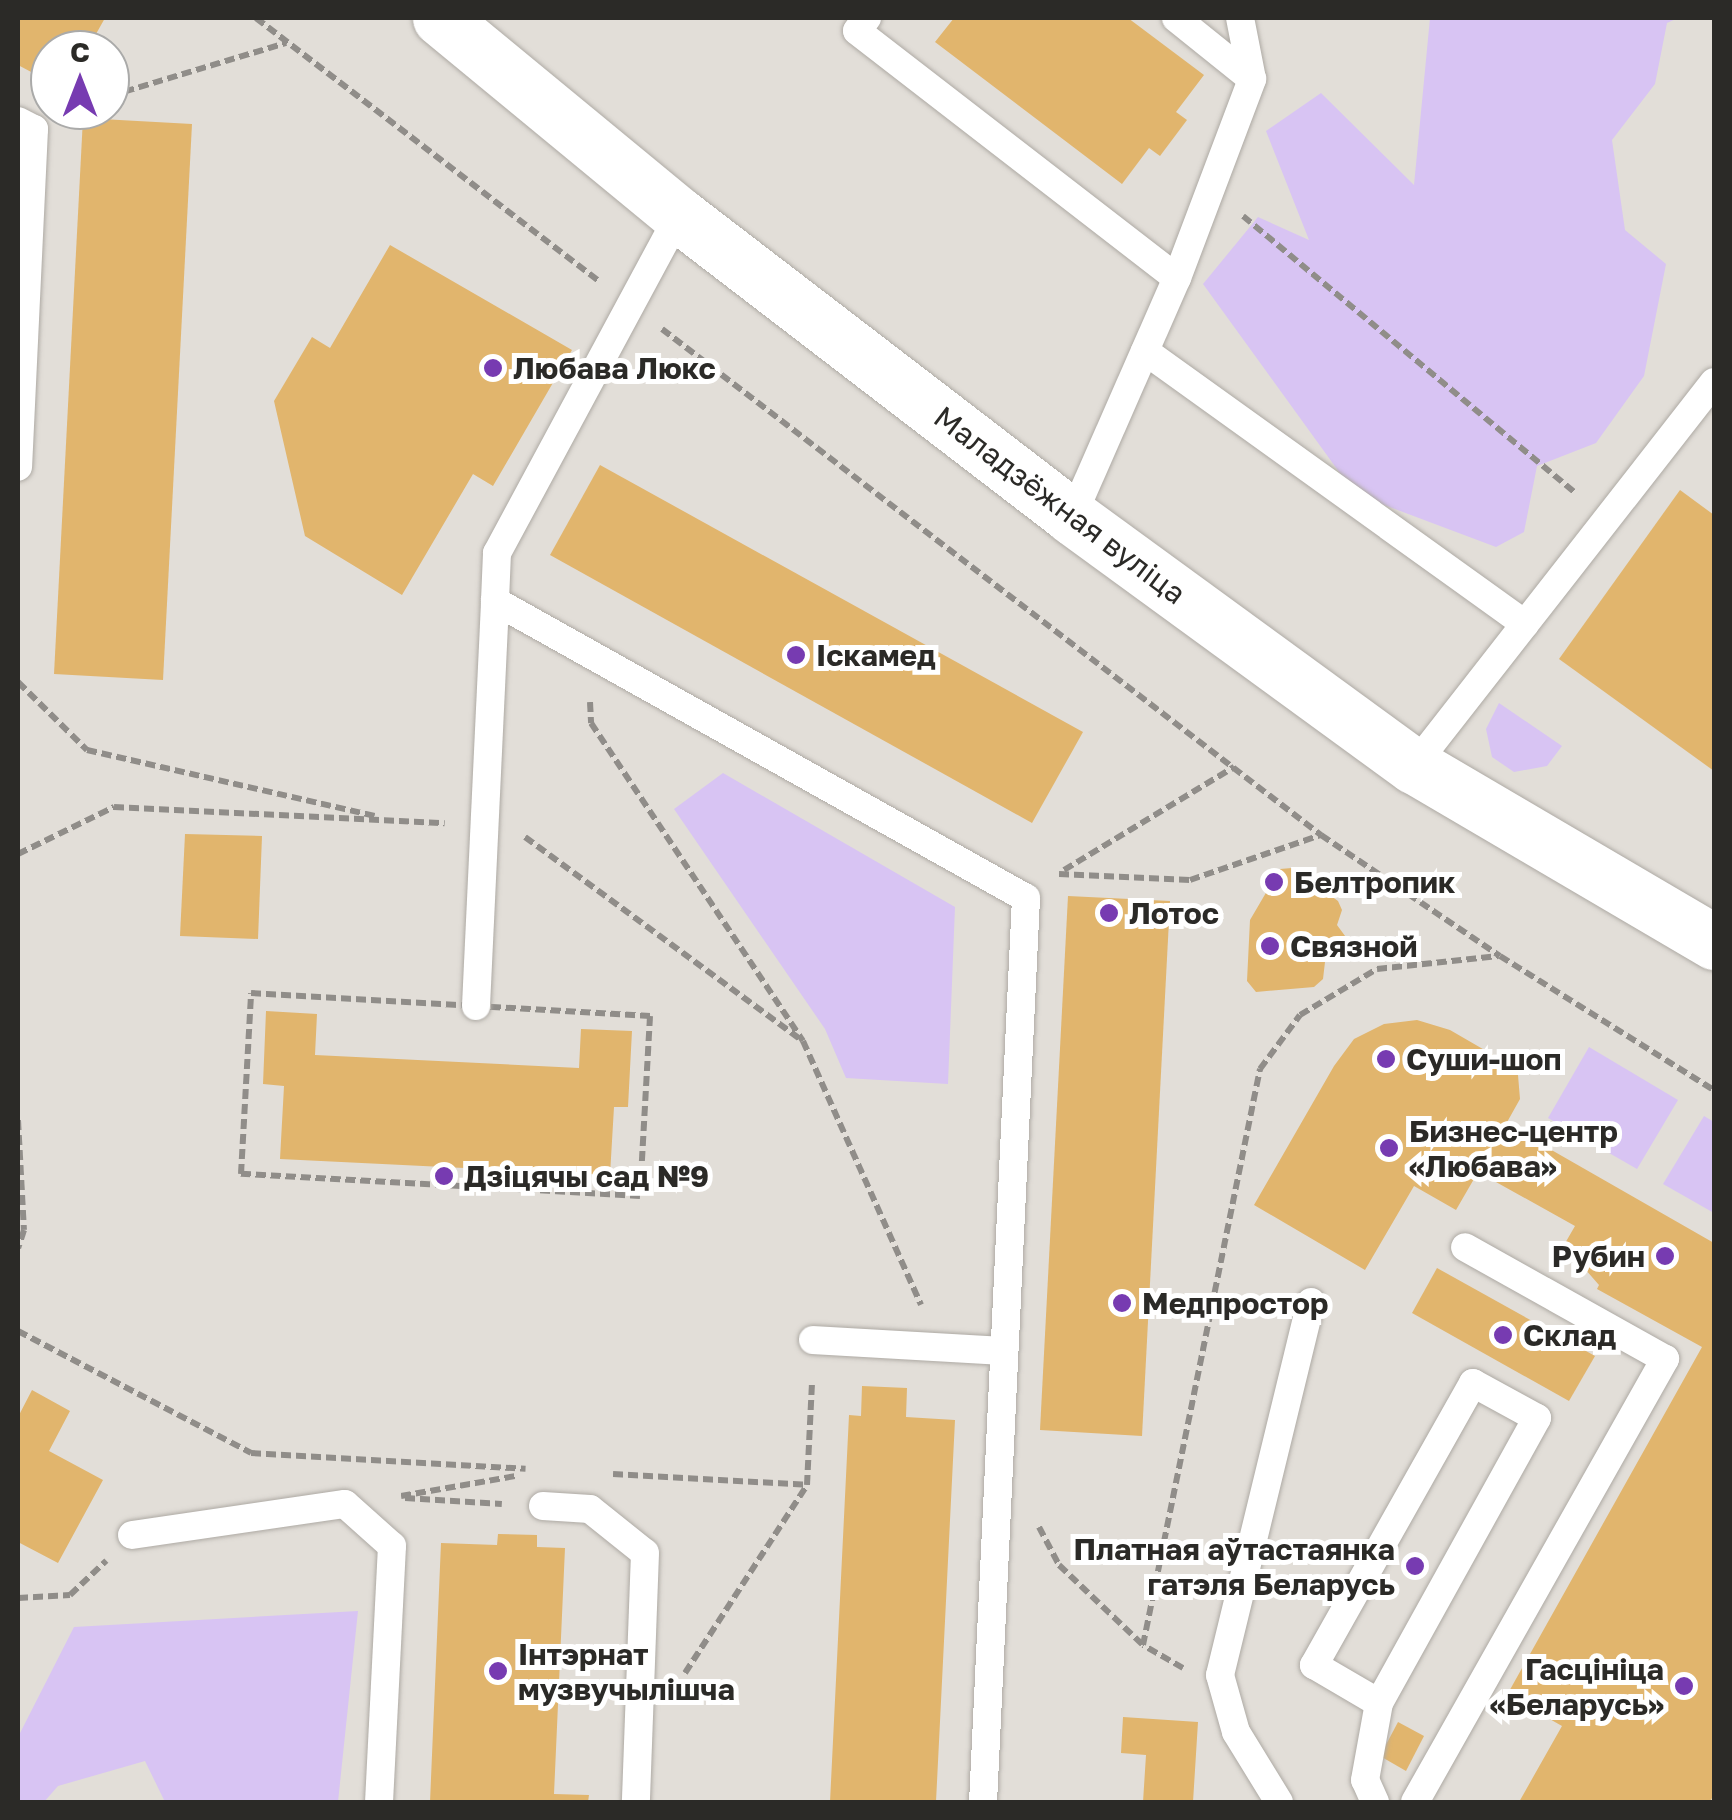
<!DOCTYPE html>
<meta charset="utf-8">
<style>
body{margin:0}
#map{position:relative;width:1732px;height:1820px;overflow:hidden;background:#e2ded8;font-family:"Golos Text",sans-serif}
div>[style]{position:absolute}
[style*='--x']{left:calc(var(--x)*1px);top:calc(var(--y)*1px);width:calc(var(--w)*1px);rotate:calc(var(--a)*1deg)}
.green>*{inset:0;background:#d8c4f3}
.building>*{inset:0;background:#e1b56d}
.path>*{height:6px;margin-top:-3px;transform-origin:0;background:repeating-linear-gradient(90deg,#908d89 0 10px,transparent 0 15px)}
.roads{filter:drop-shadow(0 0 2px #aeaaa4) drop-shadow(0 0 2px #aeaaa4)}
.lane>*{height:28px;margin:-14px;padding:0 14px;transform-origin:14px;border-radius:14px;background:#fff}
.secondary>*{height:55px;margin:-27.5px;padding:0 27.5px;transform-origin:27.5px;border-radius:27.5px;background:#fff}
.dots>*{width:28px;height:28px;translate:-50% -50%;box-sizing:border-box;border:5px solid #fff;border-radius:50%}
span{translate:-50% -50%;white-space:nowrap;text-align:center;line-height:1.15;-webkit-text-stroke:10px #fff;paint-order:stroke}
.poi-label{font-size:30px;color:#2b2a27;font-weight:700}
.left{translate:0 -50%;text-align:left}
.right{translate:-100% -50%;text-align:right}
.street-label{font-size:30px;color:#2b2a27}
.frame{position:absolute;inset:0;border:20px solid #2b2a27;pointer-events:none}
.north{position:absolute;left:30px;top:30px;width:100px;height:100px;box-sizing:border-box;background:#fff;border:2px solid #aaaaa9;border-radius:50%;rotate:0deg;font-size:28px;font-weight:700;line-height:40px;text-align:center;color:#2b2a27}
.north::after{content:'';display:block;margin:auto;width:35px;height:45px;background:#773bb1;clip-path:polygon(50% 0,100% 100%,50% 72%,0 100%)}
</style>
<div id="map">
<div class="green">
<div style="clip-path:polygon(1430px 18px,1678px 18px,1667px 23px,1655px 84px,1612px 140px,1625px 230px,1666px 264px,1644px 376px,1596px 443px,1537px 466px,1524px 532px,1496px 547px,1355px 494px,1203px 284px,1258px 217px,1309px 240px,1266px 131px,1321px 93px,1414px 185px)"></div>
<div style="clip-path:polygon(1499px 703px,1562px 746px,1547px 766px,1514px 772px,1492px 757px,1486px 729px)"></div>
<div style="clip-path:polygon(723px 773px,955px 907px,948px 1084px,846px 1078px,825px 1029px,674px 809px)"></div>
<div style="clip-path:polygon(1589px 1047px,1678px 1100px,1637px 1169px,1548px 1118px)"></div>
<div style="clip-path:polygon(1704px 1116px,1714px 1122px,1714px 1213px,1663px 1184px)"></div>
<div style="clip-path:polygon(358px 1611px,338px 1802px,165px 1802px,145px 1761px,58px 1786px,44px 1802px,18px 1802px,18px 1737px,74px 1627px)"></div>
</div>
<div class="building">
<div style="clip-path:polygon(18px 18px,105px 18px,87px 50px,50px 50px,50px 82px,18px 65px)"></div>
<div style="clip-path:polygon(954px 18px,1128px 18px,1204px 75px,1176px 112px,1187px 120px,1160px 156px,1149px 148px,1122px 184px,935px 42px)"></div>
<div style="clip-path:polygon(83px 118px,192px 124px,163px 680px,54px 674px)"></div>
<div style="clip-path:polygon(390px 245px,572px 350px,493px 486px,473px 474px,402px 595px,305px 536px,274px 401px,312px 337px,330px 348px)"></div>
<div style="clip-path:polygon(600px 465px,1083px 732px,1032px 823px,550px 555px)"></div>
<div style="clip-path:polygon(1680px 490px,1714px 515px,1714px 771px,1559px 659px)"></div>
<div style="clip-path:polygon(185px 834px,262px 836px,258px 939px,180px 936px)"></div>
<div style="clip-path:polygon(1292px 868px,1338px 901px,1342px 910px,1337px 925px,1348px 940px,1344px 956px,1325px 962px,1323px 979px,1314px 987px,1256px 992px,1247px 981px,1250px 920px,1280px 869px)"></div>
<div style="clip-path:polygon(1068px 896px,1170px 901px,1142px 1436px,1040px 1430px)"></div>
<div style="clip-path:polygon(266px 1011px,317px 1014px,315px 1055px,579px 1068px,581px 1029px,632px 1031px,628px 1107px,614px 1107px,610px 1175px,280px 1159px,284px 1086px,263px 1084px)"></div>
<div style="clip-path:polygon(1417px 1020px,1450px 1030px,1507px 1063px,1518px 1075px,1520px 1099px,1506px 1124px,1714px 1243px,1714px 1794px,1710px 1802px,1519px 1802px,1562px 1726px,1507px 1695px,1702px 1347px,1597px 1289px,1599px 1285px,1564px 1245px,1575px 1226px,1478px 1172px,1456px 1210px,1414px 1186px,1365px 1270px,1254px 1205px,1334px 1066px,1354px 1039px,1384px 1024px)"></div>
<div style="clip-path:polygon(1437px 1268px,1595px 1356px,1569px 1401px,1412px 1313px)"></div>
<div style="clip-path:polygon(862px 1386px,907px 1388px,906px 1417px,955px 1420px,936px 1802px,830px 1802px,849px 1415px,861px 1416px)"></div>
<div style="clip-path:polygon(32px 1390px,70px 1411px,49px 1451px,103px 1480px,58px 1563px,18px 1542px,18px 1417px)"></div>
<div style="clip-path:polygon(498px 1534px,537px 1535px,537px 1547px,565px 1548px,554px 1794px,589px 1795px,588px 1802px,430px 1802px,441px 1543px,497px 1545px)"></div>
<div style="clip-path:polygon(1123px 1717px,1198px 1722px,1193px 1802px,1143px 1802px,1146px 1755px,1121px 1753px)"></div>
<div style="clip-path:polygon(1398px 1722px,1424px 1736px,1406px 1771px,1380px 1756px)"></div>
</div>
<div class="path">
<div style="--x:256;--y:18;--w:434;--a:37.5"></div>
<div style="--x:110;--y:96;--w:184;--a:-16.8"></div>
<div style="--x:1243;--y:216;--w:432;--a:39.8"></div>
<div style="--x:662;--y:329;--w:831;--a:37.52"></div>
<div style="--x:1321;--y:835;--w:216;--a:34.1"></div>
<div style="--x:1500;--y:956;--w:252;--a:32.1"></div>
<div style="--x:18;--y:682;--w:97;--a:44.6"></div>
<div style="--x:87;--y:750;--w:295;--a:12.9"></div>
<div style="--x:590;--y:702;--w:21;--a:87"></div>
<div style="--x:591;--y:723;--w:382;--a:56.3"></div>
<div style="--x:803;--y:1041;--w:289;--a:65.9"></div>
<div style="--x:525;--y:837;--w:345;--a:36.3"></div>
<div style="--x:18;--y:854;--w:107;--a:-26.1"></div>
<div style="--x:114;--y:807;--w:331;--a:2.8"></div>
<div style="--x:1064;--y:870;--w:199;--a:-31.2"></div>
<div style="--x:1059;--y:874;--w:131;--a:2.6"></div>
<div style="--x:1190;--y:880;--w:139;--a:-19"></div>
<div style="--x:251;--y:993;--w:400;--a:3.3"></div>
<div style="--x:650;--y:1016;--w:180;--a:93.2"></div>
<div style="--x:640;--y:1196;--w:400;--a:-176.8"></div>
<div style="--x:241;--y:1174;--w:181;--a:-86.8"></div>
<div style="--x:18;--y:1120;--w:110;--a:86.9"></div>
<div style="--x:24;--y:1230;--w:19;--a:108"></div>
<div style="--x:18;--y:1331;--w:263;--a:27.6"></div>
<div style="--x:251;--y:1453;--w:275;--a:3.3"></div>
<div style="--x:613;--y:1474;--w:194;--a:3.2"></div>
<div style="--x:807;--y:1485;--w:103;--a:-87.2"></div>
<div style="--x:401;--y:1496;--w:117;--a:-9.9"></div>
<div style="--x:405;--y:1498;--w:97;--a:3.5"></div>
<div style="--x:1039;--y:1527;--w:43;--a:62.2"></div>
<div style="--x:1059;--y:1565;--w:115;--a:43.6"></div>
<div style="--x:18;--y:1598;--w:52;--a:-3.3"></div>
<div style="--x:70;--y:1595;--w:50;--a:-43.4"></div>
<div style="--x:1183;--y:1668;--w:46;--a:-150.1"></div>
<div style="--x:1143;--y:1645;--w:588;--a:-78.52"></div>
<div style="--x:1260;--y:1069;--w:67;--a:-53.5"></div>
<div style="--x:1300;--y:1015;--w:90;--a:-30.9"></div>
<div style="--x:1377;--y:969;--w:122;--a:-6.1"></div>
<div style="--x:685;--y:1673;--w:222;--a:-57"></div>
</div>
<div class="roads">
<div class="lane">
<div style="--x:867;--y:18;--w:16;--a:128"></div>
<div style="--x:857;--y:31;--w:404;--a:37.7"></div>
<div style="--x:1176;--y:18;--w:97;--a:38.8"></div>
<div style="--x:18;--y:121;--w:18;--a:27"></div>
<div style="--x:34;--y:129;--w:338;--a:92.7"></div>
<div style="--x:679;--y:215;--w:384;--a:118.3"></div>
<div style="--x:497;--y:553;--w:48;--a:92.4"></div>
<div style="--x:495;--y:601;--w:608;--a:29.22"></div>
<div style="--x:1026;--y:898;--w:905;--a:92.72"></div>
<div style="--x:1145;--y:351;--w:468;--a:35.7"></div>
<div style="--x:1072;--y:517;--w:261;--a:-66.3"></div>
<div style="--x:1177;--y:278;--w:213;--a:-69.3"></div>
<div style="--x:1252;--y:79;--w:62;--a:-101.1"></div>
<div style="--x:1414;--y:766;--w:487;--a:-52"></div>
<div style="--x:476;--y:1006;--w:405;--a:-87.3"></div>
<div style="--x:813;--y:1340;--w:190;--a:3.3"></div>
<div style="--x:543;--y:1506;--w:47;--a:3.7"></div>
<div style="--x:590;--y:1509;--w:70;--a:38.7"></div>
<div style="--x:645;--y:1553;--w:249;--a:92.1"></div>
<div style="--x:132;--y:1535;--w:215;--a:-8.3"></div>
<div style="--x:345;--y:1504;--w:63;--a:41.8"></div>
<div style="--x:392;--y:1546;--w:256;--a:92.9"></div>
<div style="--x:1279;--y:1802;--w:82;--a:-121.6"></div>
<div style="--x:1236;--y:1732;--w:59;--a:-105.7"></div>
<div style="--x:1220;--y:1675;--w:384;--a:-76.3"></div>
<div style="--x:1375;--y:1802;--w:24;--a:-114"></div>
<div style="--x:1365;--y:1780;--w:78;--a:-79.7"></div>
<div style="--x:1379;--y:1703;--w:326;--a:-61"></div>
<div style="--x:1537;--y:1418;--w:73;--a:-151.3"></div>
<div style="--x:1473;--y:1383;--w:324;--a:119.4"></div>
<div style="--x:1314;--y:1665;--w:75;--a:30.3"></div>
<div style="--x:1415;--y:1802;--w:509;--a:-60.56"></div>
<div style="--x:1665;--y:1359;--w:229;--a:-150.8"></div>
</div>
<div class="secondary">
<div style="--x:440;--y:18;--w:310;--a:39.5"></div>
<div style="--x:679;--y:215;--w:496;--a:37.5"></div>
<div style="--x:1072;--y:517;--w:423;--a:36.1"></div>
<div style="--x:1414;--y:766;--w:348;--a:30.4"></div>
</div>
</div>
<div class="dots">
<div style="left:493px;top:368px;background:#773bb1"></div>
<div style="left:796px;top:655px;background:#773bb1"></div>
<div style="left:1274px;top:882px;background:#773bb1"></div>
<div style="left:1109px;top:913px;background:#773bb1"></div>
<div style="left:1270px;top:946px;background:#773bb1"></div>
<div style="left:1386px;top:1059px;background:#773bb1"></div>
<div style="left:1389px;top:1148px;background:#773bb1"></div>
<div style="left:444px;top:1176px;background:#773bb1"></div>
<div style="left:1665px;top:1256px;background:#773bb1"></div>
<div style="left:1122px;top:1303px;background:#773bb1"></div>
<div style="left:1503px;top:1335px;background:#773bb1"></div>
<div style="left:1415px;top:1566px;background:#773bb1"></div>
<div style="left:498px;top:1671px;background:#773bb1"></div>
<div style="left:1684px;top:1686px;background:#773bb1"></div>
</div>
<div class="poi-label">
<span class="left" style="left:513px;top:368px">Любава Люкс</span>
<span class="left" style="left:816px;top:655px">Іскамед</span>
<span class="left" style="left:1294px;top:882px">Белтропик</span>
<span class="left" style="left:1129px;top:913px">Лотос</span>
<span class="left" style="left:1290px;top:946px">Связной</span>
<span class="left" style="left:1406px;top:1059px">Суши-шоп</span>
<span class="left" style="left:1409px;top:1148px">Бизнес-центр<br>«Любава»</span>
<span class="left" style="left:464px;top:1176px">Дзіцячы сад №9</span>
<span class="right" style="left:1645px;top:1256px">Рубин</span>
<span class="left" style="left:1142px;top:1303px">Медпростор</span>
<span class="left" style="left:1523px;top:1335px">Склад</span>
<span class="right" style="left:1395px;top:1566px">Платная аўтастаянка<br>гатэля Беларусь</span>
<span class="left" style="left:518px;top:1671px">Інтэрнат<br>музвучылішча</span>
<span class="right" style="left:1664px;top:1686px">Гасцініца<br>«Беларусь»</span>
</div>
<div class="street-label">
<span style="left:1060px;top:505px;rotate:37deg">Маладзёжная вуліца</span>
</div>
<div class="frame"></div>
<div class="north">С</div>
</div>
